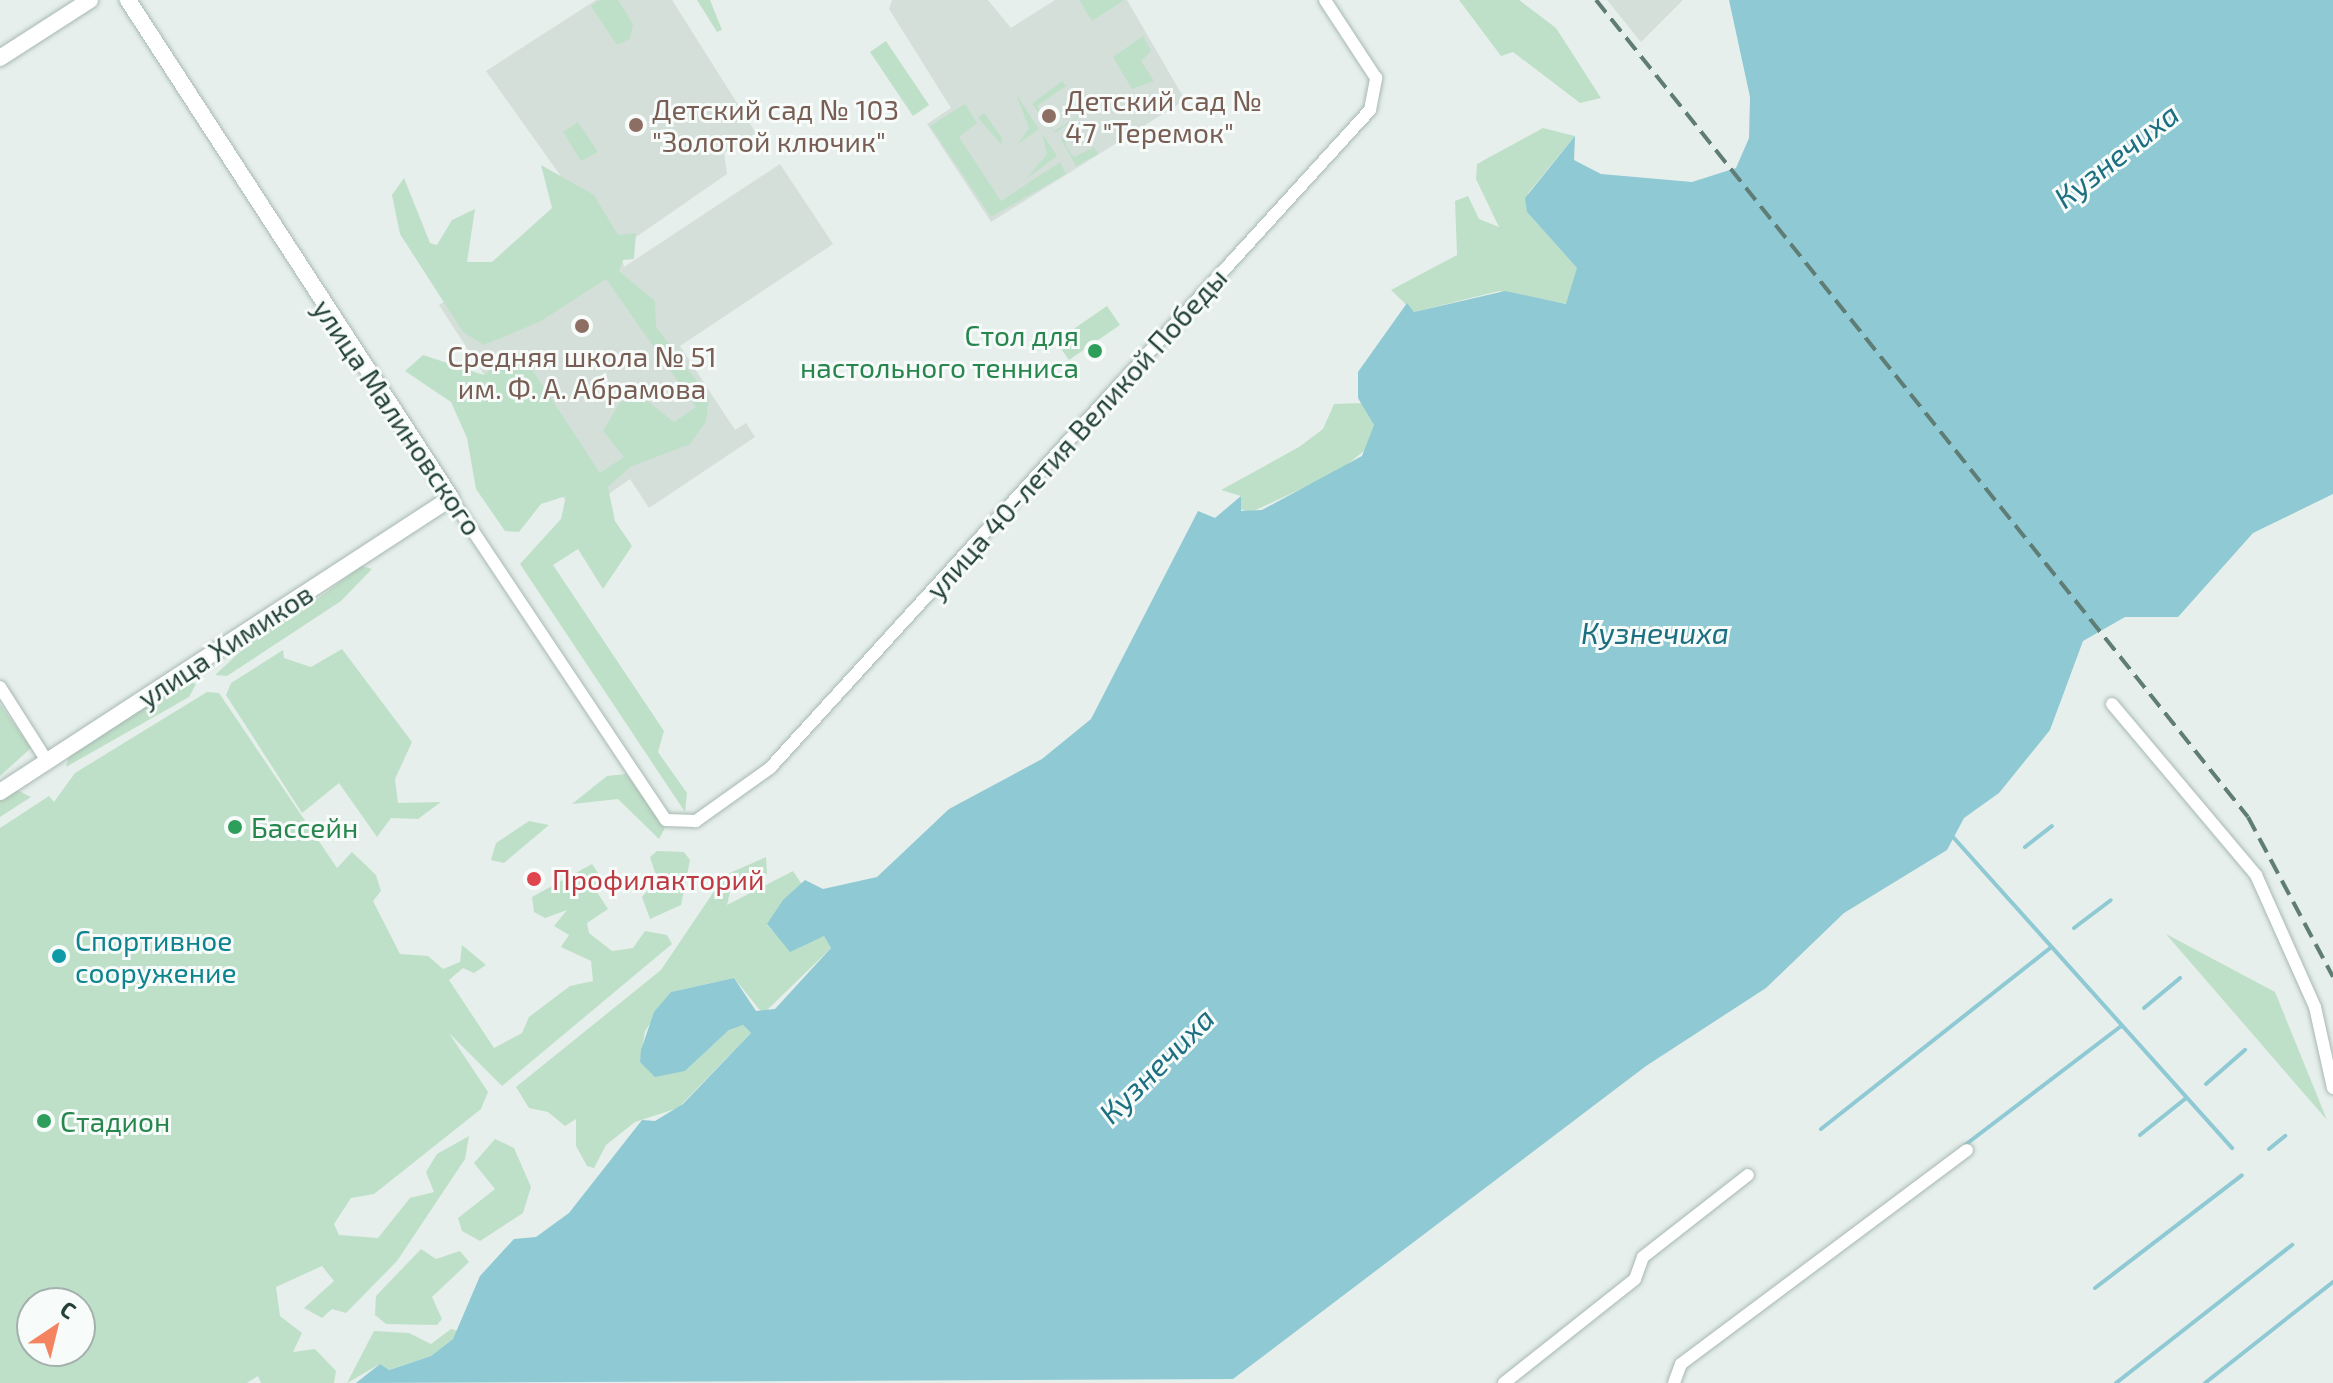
<!DOCTYPE html>
<meta charset="utf-8">
<style>
body{margin:0}
#map{position:relative;width:2333px;height:1383px;overflow:hidden;background:#e6efeb;font-family:"Exo 2",sans-serif}
div>[style]{position:absolute}
[style*='--x']{left:calc(var(--x)*1px);top:calc(var(--y)*1px);width:calc(var(--w)*1px);rotate:calc(var(--a)*1deg)}
.built>*{inset:0;background:#d4dfda}
.green>*{inset:0;background:#bfe0c8}
.water>*{inset:0;background:#8ec9d4}
.stream>*{height:4px;margin:-2px;padding:0 2px;transform-origin:2px;border-radius:2px;background:#8ec9d4}
.roads{filter:drop-shadow(0 0 2px #a8b8b2) drop-shadow(0 0 2px #a8b8b2)}
.street>*{height:12px;margin:-6px;padding:0 6px;transform-origin:6px;border-radius:6px;background:#fff}
.secondary>*{height:16px;margin:-8px;padding:0 8px;transform-origin:8px;border-radius:8px;background:#fff}
.rail>*{height:4px;margin-top:-2px;transform-origin:0;background:repeating-linear-gradient(90deg,#5f7d75 0 16px,transparent 0 24px)}
.dots>*{width:22px;height:22px;translate:-50% -50%;box-sizing:border-box;border:4px solid #f7fbf9;border-radius:50%}
span{translate:-50% -50%;white-space:nowrap;text-align:center;line-height:1.15;-webkit-text-stroke:6px #f7fbf9;paint-order:stroke}
.education-label{font-size:28px;color:#785e54}
.left{translate:0 -50%;text-align:left}
.leisure-label{font-size:28px;color:#27864d}
.right{translate:-100% -50%;text-align:right}
.street-label{font-size:28px;color:#24423a}
.health-label{font-size:28px;color:#be3a42}
.culture-label{font-size:28px;color:#0d838f}
.water-label{font-size:30px;color:#1c6f80;font-style:italic}
.north{position:absolute;left:16px;top:1287px;width:80px;height:80px;box-sizing:border-box;background:#f7fbf9;border:2px solid #a3b1ad;border-radius:50%;rotate:35deg;font-size:22px;font-weight:700;line-height:32px;text-align:center;color:#24423a}
.north::after{content:'';display:block;margin:auto;width:28px;height:36px;background:#f4845f;clip-path:polygon(50% 0,100% 100%,50% 72%,0 100%)}
</style>
<div id="map">
<div class="built">
<div style="clip-path:polygon(596px 0,672px 0,756px 133px,724px 153px,727px 174px,620px 248px,624px 267px,780px 164px,833px 244px,680px 346px,735px 430px,746px 423px,755px 437px,649px 508px,630px 479px,576px 517px,439px 305px,585px 210px,486px 71px)"></div>
<div style="clip-path:polygon(892px 0,988px 0,1011px 28px,1055px 0,1127px 0,1185px 100px,991px 222px,927px 124px,951px 108px,889px 9px)"></div>
<div style="clip-path:polygon(1607px 0,1683px 0,1641px 42px)"></div>
</div>
<div class="green">
<div style="clip-path:polygon(600px 0,618px 0,633px 24px,630px 39px,617px 45px,591px 6px)"></div>
<div style="clip-path:polygon(697px 0,710px 0,722px 30px,717px 32px)"></div>
<div style="clip-path:polygon(1079px 0,1122px 0,1123px 1px,1092px 21px)"></div>
<div style="clip-path:polygon(1459px 0,1519px 0,1556px 28px,1601px 98px,1580px 103px,1513px 52px,1501px 56px)"></div>
<div style="clip-path:polygon(1143px 36px,1151px 51px,1141px 61px,1154px 81px,1132px 89px,1113px 57px)"></div>
<div style="clip-path:polygon(886px 41px,929px 105px,913px 116px,870px 52px)"></div>
<div style="clip-path:polygon(1062px 81px,1066px 86px,1037px 106px,1054px 131px,1090px 109px,1055px 133px,1032px 104px)"></div>
<div style="clip-path:polygon(1016px 94px,1039px 129px,1018px 144px,1029px 128px)"></div>
<div style="clip-path:polygon(965px 104px,977px 123px,959px 137px,1001px 201px,1060px 162px,1066px 174px,991px 217px,930px 126px)"></div>
<div style="clip-path:polygon(984px 113px,1002px 138px,1001px 144px,978px 118px)"></div>
<div style="clip-path:polygon(1084px 120px,1065px 140px,1067px 148px,1074px 157px,1094px 147px,1098px 154px,1076px 166px,1061px 139px)"></div>
<div style="clip-path:polygon(578px 122px,598px 152px,581px 161px,563px 132px)"></div>
<div style="clip-path:polygon(1543px 128px,1575px 136px,1528px 193px,1527px 212px,1577px 268px,1580px 279px,1567px 304px,1499px 291px,1414px 312px,1391px 290px,1457px 255px,1455px 201px,1468px 196px,1479px 219px,1499px 227px,1476px 179px,1477px 164px)"></div>
<div style="clip-path:polygon(1042px 133px,1057px 156px,1026px 179px,1047px 154px)"></div>
<div style="clip-path:polygon(541px 165px,594px 195px,618px 235px,636px 233px,634px 259px,623px 260px,619px 271px,655px 301px,656px 327px,709px 397px,706px 422px,690px 444px,630px 467px,608px 487px,615px 521px,632px 546px,603px 589px,578px 549px,553px 565px,664px 731px,658px 752px,687px 793px,685px 812px,520px 564px,561px 519px,566px 496px,541px 504px,519px 532px,505px 531px,476px 489px,467px 438px,451px 402px,405px 371px,423px 355px,484px 375px,506px 356px,522px 354px,600px 473px,624px 457px,603px 431px,620px 402px,641px 396px,674px 422px,696px 407px,606px 279px,541px 321px,484px 345px,463px 332px,400px 234px,392px 195px,404px 178px,430px 243px,437px 245px,452px 220px,475px 209px,467px 262px,492px 262px,552px 208px)"></div>
<div style="clip-path:polygon(1107px 306px,1120px 325px,1069px 360px,1056px 341px)"></div>
<div style="clip-path:polygon(1363px 403px,1374px 425px,1370px 446px,1338px 472px,1249px 513px,1239px 508px,1241px 496px,1221px 490px,1299px 447px,1323px 429px,1334px 404px)"></div>
<div style="clip-path:polygon(362px 566px,372px 569px,341px 601px,227px 676px,215px 675px,271px 623px,294px 616px)"></div>
<div style="clip-path:polygon(342px 649px,412px 742px,395px 779px,398px 803px,441px 802px,418px 819px,391px 818px,377px 837px,339px 783px,302px 813px,226px 695px,231px 683px,283px 650px,284px 658px,311px 667px)"></div>
<div style="clip-path:polygon(184px 679px,196px 684px,189px 697px,66px 767px,69px 755px)"></div>
<div style="clip-path:polygon(evenodd,207px 692px,219px 693px,337px 868px,352px 852px,376px 875px,381px 891px,373px 901px,400px 954px,428px 956px,443px 969px,460px 962px,462px 945px,486px 965px,474px 973px,463px 968px,449px 980px,494px 1048px,522px 1033px,529px 1017px,570px 986px,593px 981px,591px 961px,561px 947px,569px 935px,554px 926px,567px 910px,545px 918px,534px 912px,532px 897px,592px 864px,607px 886px,597px 892px,608px 909px,587px 923px,589px 933px,612px 951px,633px 948px,645px 931px,667px 935px,672px 944px,502px 1086px,449px 1033px,488px 1092px,481px 1109px,374px 1194px,351px 1198px,334px 1224px,339px 1235px,378px 1238px,410px 1198px,434px 1192px,426px 1172px,437px 1154px,469px 1136px,465px 1159px,397px 1261px,346px 1313px,332px 1309px,322px 1318px,304px 1308px,334px 1281px,322px 1266px,276px 1287px,280px 1316px,302px 1333px,293px 1352px,315px 1349px,336px 1371px,334px 1383px,261px 1383px,258px 1376px,247px 1383px,0 1383px,0 828px,49px 796px,54px 802px,75px 773px,207px 692px,32px 1303px,80px 1303px,80px 1351px,32px 1351px,32px 1303px)"></div>
<div style="clip-path:polygon(0 704px,31px 748px,0 776px)"></div>
<div style="clip-path:polygon(626px 774px,665px 828px,659px 839px,618px 799px,572px 804px,607px 776px)"></div>
<div style="clip-path:polygon(17px 790px,31px 797px,0 817px,0 801px)"></div>
<div style="clip-path:polygon(529px 821px,549px 825px,504px 863px,491px 860px,496px 843px)"></div>
<div style="clip-path:polygon(657px 851px,684px 852px,690px 860px,681px 905px,650px 919px,642px 897px,657px 879px,650px 857px)"></div>
<div style="clip-path:polygon(766px 857px,767px 874px,731px 888px,727px 905px,793px 871px,803px 886px,767px 925px,787px 947px,824px 936px,831px 948px,763px 1014px,734px 978px,671px 992px,645px 1031px,640px 1062px,685px 1071px,729px 1030px,743px 1025px,751px 1033px,678px 1108px,635px 1122px,606px 1145px,594px 1168px,587px 1166px,576px 1146px,576px 1119px,565px 1126px,548px 1112px,529px 1108px,516px 1087px,661px 970px,725px 875px)"></div>
<div style="clip-path:polygon(2166px 934px,2275px 992px,2327px 1120px)"></div>
<div style="clip-path:polygon(495px 1139px,514px 1148px,531px 1187px,523px 1213px,480px 1241px,462px 1231px,458px 1218px,495px 1189px,474px 1163px)"></div>
<div style="clip-path:polygon(421px 1249px,436px 1259px,460px 1251px,469px 1262px,432px 1297px,442px 1319px,437px 1325px,386px 1324px,375px 1315px,376px 1296px)"></div>
<div style="clip-path:polygon(451px 1329px,458px 1331px,453px 1339px,431px 1356px,388px 1370px,380px 1364px,347px 1383px,374px 1331px,409px 1333px,431px 1344px)"></div>
</div>
<div class="water">
<div style="clip-path:polygon(1729px 0,2333px 0,2333px 494px,2253px 533px,2178px 617px,2125px 617px,2083px 641px,2050px 730px,1999px 793px,1964px 818px,1947px 850px,1844px 913px,1766px 988px,1646px 1066px,1233px 1379px,356px 1383px,380px 1364px,389px 1370px,431px 1356px,453px 1339px,480px 1276px,514px 1239px,536px 1237px,569px 1213px,642px 1120px,655px 1121px,683px 1104px,751px 1033px,743px 1025px,729px 1030px,685px 1071px,655px 1077px,640px 1062px,641px 1050px,654px 1012px,671px 992px,734px 978px,756px 1011px,775px 1009px,831px 948px,824px 936px,790px 952px,767px 924px,783px 900px,805px 880px,823px 889px,877px 877px,949px 809px,1042px 759px,1091px 719px,1198px 511px,1215px 518px,1241px 496px,1241px 511px,1262px 510px,1362px 456px,1374px 425px,1358px 398px,1358px 372px,1407px 303px,1414px 312px,1505px 291px,1566px 304px,1577px 268px,1527px 212px,1525px 198px,1575px 136px,1574px 160px,1601px 174px,1692px 182px,1736px 168px,1749px 138px,1750px 97px)"></div>
</div>
<div class="stream">
<div style="--x:1953;--y:837;--w:418;--a:48.1"></div>
<div style="--x:2025;--y:847;--w:34;--a:-38"></div>
<div style="--x:2074;--y:928;--w:46;--a:-37.1"></div>
<div style="--x:2144;--y:1008;--w:47;--a:-39.8"></div>
<div style="--x:2206;--y:1084;--w:52;--a:-41.1"></div>
<div style="--x:1821;--y:1129;--w:292;--a:-38.3"></div>
<div style="--x:2140;--y:1135;--w:58;--a:-38.7"></div>
<div style="--x:1965;--y:1145;--w:196;--a:-37.3"></div>
<div style="--x:2269;--y:1149;--w:21;--a:-39"></div>
<div style="--x:2095;--y:1288;--w:185;--a:-37.5"></div>
<div style="--x:2116;--y:1383;--w:224;--a:-38.1"></div>
<div style="--x:2205;--y:1383;--w:163;--a:-38.3"></div>
</div>
<div class="roads">
<div class="street">
<div style="--x:451;--y:498;--w:387;--a:56.3"></div>
<div style="--x:666;--y:820;--w:30;--a:2"></div>
<div style="--x:696;--y:821;--w:91;--a:-35.6"></div>
<div style="--x:770;--y:768;--w:890;--a:-47.64"></div>
<div style="--x:1370;--y:110;--w:33;--a:-79"></div>
<div style="--x:1376;--y:78;--w:93;--a:-123.2"></div>
<div style="--x:0;--y:687;--w:88;--a:57.6"></div>
<div style="--x:2112;--y:704;--w:224;--a:49.9"></div>
<div style="--x:2256;--y:875;--w:145;--a:65.9"></div>
<div style="--x:2315;--y:1007;--w:83;--a:77.5"></div>
<div style="--x:1504;--y:1383;--w:167;--a:-38.4"></div>
<div style="--x:1635;--y:1279;--w:23;--a:-70"></div>
<div style="--x:1643;--y:1257;--w:133;--a:-38"></div>
<div style="--x:1674;--y:1383;--w:20;--a:-70"></div>
<div style="--x:1681;--y:1364;--w:357;--a:-36.8"></div>
</div>
<div class="secondary">
<div style="--x:0;--y:58;--w:107;--a:-32.8"></div>
<div style="--x:0;--y:792;--w:538;--a:-33.1"></div>
<div style="--x:451;--y:498;--w:594;--a:-122.97"></div>
</div>
</div>
<div class="rail">
<div style="--x:1596;--y:0;--w:1045;--a:51.41"></div>
<div style="--x:2248;--y:817;--w:181;--a:62"></div>
</div>
<div class="dots">
<div style="left:1049px;top:116px;background:#8d6e63"></div>
<div style="left:636px;top:125px;background:#8d6e63"></div>
<div style="left:582px;top:326px;background:#8d6e63"></div>
<div style="left:1095px;top:351px;background:#2e9e5b"></div>
<div style="left:235px;top:827px;background:#2e9e5b"></div>
<div style="left:534px;top:879px;background:#e0444e"></div>
<div style="left:59px;top:956px;background:#0f9aa8"></div>
<div style="left:44px;top:1121px;background:#2e9e5b"></div>
</div>
<div class="education-label">
<span class="left" style="left:1065px;top:116px">Детский сад №<br>47 "Теремок"</span>
<span class="left" style="left:652px;top:125px">Детский сад № 103<br>"Золотой ключик"</span>
<span style="left:582px;top:372px">Средняя школа № 51<br>им. Ф. А. Абрамова</span>
</div>
<div class="leisure-label">
<span class="right" style="left:1079px;top:351px">Стол для<br>настольного тенниса</span>
<span class="left" style="left:251px;top:827px">Бассейн</span>
<span class="left" style="left:60px;top:1121px">Стадион</span>
</div>
<div class="street-label">
<span style="left:398px;top:417px;rotate:56deg">улица Малиновского</span>
<span style="left:1076px;top:433px;rotate:-48deg">улица 40-летия Великой Победы</span>
<span style="left:225px;top:645px;rotate:-33deg">улица Химиков</span>
</div>
<div class="health-label">
<span class="left" style="left:552px;top:879px">Профилакторий</span>
</div>
<div class="culture-label">
<span class="left" style="left:75px;top:956px">Спортивное<br>сооружение</span>
</div>
<div class="water-label">
<span style="left:2116px;top:155px;rotate:-38deg">Кузнечиха</span>
<span style="left:1655px;top:632px">Кузнечиха</span>
<span style="left:1156px;top:1065px;rotate:-45deg">Кузнечиха</span>
</div>
<div class="north">С</div>
</div>
